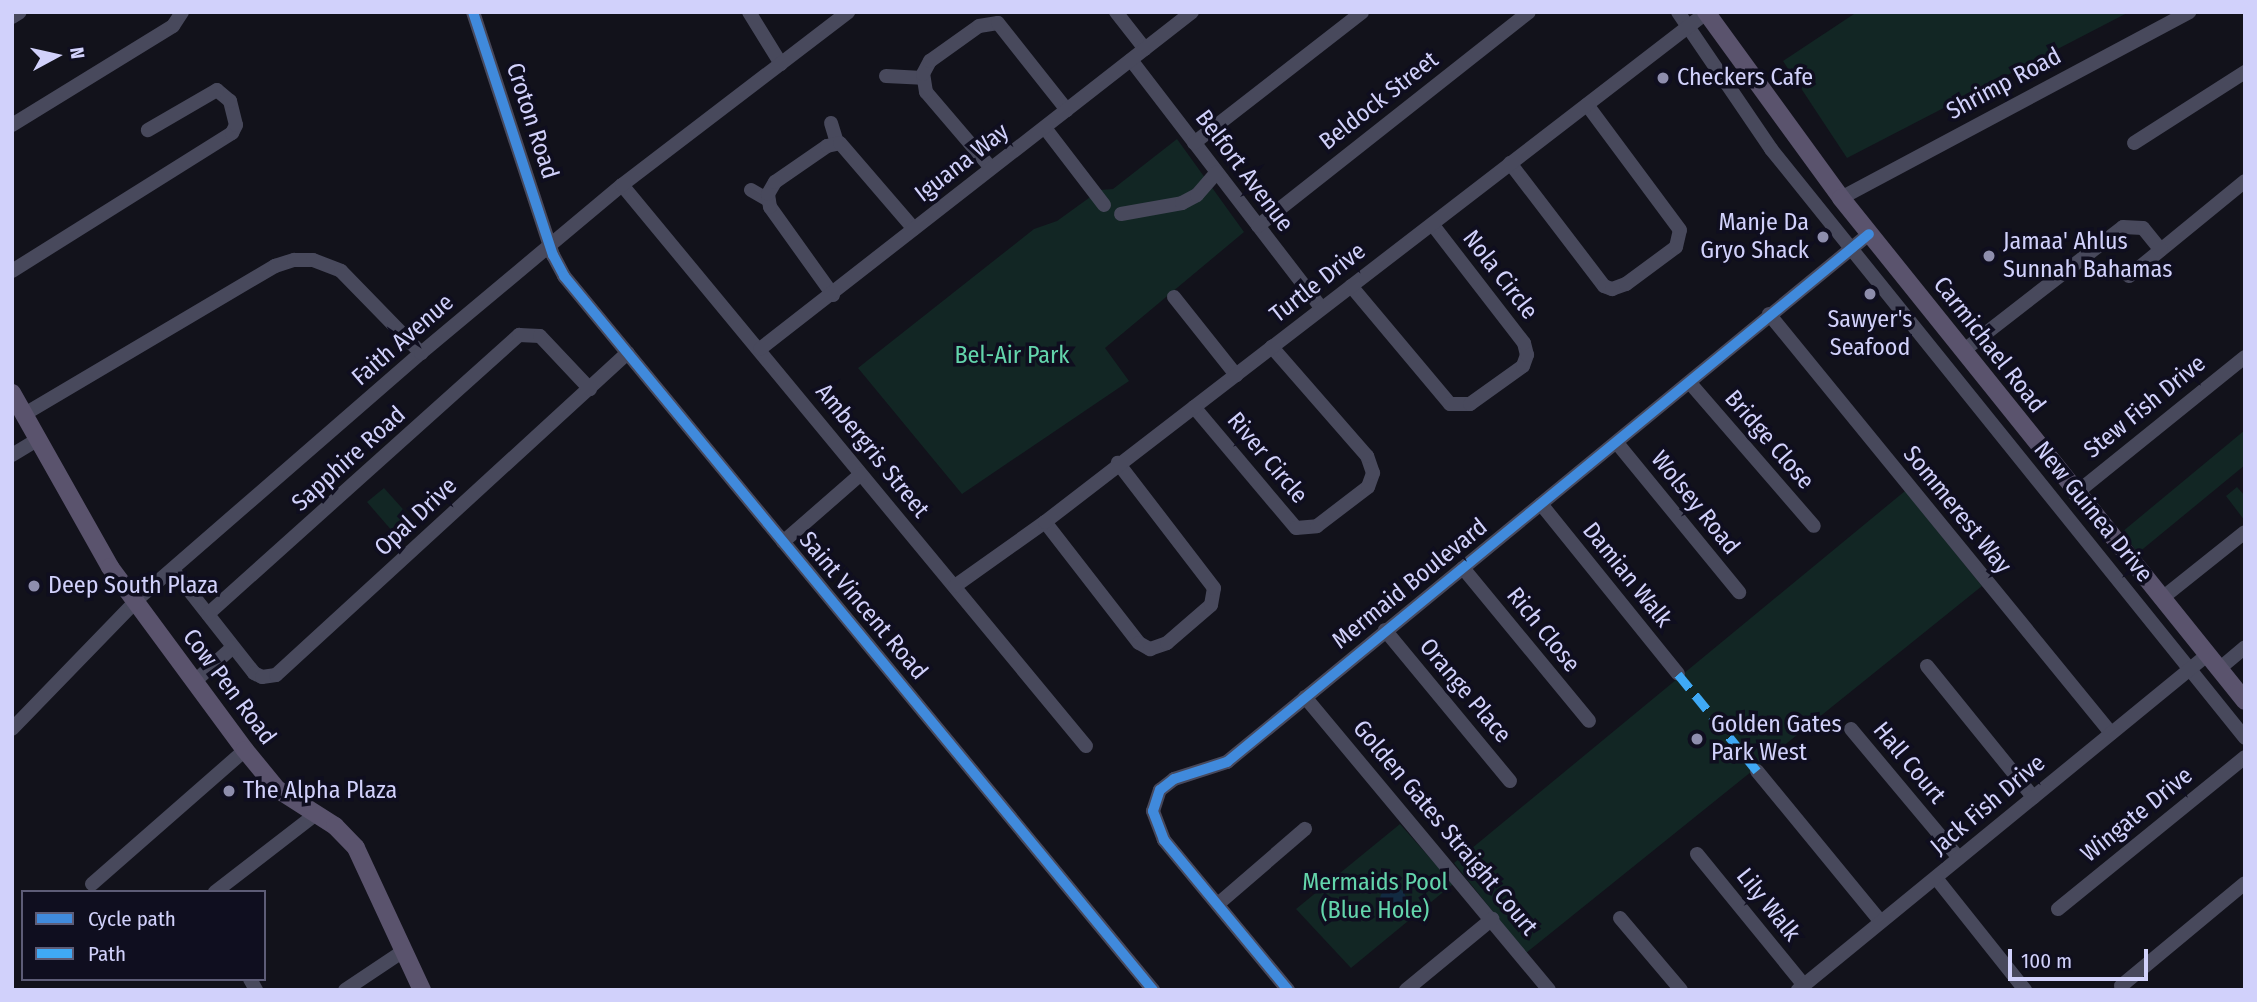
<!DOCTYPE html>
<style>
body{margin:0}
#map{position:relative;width:2257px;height:1002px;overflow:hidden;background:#12121b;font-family:"Fira Sans Condensed",sans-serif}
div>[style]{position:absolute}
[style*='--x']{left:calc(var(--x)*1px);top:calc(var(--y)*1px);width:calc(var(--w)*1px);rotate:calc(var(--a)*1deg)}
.green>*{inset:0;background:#122624}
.water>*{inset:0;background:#122a41}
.round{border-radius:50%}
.minor>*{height:14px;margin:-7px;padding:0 7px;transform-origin:7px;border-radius:7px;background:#48495c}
.major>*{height:18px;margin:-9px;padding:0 9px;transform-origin:9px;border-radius:9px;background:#5a536d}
.quiet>*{height:9px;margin-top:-4.5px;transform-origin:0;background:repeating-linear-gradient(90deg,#3fa9f5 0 18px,transparent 0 27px)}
.cycleway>*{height:10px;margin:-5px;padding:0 5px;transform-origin:5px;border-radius:5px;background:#408adc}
.dots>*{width:19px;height:19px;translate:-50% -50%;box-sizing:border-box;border:4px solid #0f0e1f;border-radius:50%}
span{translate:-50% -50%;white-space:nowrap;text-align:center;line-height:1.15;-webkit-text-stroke:7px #0f0e1f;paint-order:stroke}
.poi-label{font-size:24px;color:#d1d1fb}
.left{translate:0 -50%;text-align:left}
.right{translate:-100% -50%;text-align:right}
.street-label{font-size:24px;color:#d1d1fb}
.park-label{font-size:24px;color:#63d5ac}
.frame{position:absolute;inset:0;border:14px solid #d1d1fb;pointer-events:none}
.legend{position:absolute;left:21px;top:890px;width:245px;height:91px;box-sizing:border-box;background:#0f0e1f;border:2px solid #5d5c77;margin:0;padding:9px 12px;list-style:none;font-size:21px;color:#d1d1fb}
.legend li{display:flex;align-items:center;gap:14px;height:35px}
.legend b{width:35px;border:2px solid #5d5c77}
.north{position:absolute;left:21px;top:21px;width:70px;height:70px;-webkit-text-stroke:5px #0f0e1f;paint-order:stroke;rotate:82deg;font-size:19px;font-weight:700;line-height:28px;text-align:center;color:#d1d1fb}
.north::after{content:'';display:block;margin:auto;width:24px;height:32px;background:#d1d1fb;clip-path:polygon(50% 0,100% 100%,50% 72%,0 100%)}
.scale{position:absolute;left:2008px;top:949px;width:140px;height:32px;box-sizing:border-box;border:4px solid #d1d1fb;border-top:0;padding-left:9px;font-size:21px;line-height:24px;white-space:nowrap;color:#d1d1fb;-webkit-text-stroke:5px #0f0e1f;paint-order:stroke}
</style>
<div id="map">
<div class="green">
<div style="clip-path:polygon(1857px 12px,2129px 12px,1847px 158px,1783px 61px)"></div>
<div style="clip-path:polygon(1177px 139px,1244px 232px,1105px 348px,1129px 381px,962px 494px,858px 368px,1034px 229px,1057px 221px,1100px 190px,1113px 189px)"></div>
<div style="clip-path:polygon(2245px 430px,2245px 465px,2138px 553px,2122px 532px)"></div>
<div style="clip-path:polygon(2237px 487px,2245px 496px,2245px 521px,2226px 496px)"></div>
<div style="clip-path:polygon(384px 488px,410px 517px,393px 532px,367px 502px)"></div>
<div style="clip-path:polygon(1905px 491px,1982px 586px,1526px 953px,1454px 863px)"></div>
<div style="clip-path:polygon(1400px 824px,1453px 884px,1351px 968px,1296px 909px)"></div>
</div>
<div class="water">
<div class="round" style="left:1380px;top:887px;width:26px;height:26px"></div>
</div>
<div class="minor">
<div style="--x:473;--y:12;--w:256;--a:71.8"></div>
<div style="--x:553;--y:255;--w:24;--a:62"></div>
<div style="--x:564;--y:276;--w:926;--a:50.48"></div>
<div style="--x:749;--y:12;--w:61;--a:58.4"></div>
<div style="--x:1116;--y:12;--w:47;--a:51.9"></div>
<div style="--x:1678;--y:12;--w:166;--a:55.8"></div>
<div style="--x:1771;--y:149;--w:756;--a:51.17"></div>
<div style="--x:12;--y:17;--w:9;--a:-32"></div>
<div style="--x:1131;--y:60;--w:312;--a:52.5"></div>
<div style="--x:886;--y:76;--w:36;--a:3"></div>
<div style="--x:831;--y:123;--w:21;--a:73"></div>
<div style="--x:12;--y:125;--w:189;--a:-31.6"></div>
<div style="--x:173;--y:26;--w:17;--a:-57"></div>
<div style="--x:1045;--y:128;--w:97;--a:52.5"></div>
<div style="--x:1194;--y:143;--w:213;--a:-37.9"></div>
<div style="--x:2134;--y:143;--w:132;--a:-32.6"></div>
<div style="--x:1510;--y:163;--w:155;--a:52.6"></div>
<div style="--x:1604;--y:286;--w:9;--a:21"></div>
<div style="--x:1612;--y:289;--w:15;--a:-20"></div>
<div style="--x:1626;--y:284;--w:62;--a:-36.5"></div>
<div style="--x:1676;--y:247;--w:17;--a:-77"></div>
<div style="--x:1680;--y:230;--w:156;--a:-126.6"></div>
<div style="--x:991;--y:168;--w:100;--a:-130.5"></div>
<div style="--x:926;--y:92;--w:18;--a:-99"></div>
<div style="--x:923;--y:74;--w:15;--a:-62"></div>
<div style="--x:930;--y:61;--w:60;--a:-35.5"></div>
<div style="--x:979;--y:26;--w:19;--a:-9"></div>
<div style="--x:998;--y:23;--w:111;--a:51.6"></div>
<div style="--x:622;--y:185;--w:728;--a:50.41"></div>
<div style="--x:751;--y:190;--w:20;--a:30"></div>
<div style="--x:1841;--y:198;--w:395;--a:-28.1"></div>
<div style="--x:1121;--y:214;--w:62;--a:-10.2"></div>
<div style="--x:1182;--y:203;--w:17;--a:-28"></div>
<div style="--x:1197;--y:195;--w:30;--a:-49"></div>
<div style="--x:1258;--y:226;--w:345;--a:-38.3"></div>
<div style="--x:12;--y:271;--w:260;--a:-32.1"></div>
<div style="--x:232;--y:133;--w:9;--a:-63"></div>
<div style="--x:236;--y:125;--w:25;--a:-104"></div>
<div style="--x:230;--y:101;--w:17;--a:-140"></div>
<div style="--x:217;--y:90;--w:80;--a:149.9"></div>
<div style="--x:2129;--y:276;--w:150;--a:-39.3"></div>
<div style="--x:1351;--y:286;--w:154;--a:50"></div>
<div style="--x:1450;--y:404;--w:20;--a:0"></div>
<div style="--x:1470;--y:404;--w:65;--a:-35.6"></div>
<div style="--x:1523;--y:366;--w:12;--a:-70"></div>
<div style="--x:1527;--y:355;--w:12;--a:-104"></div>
<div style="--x:1524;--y:343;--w:150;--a:-127.7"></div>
<div style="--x:833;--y:295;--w:108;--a:-125.6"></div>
<div style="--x:770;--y:207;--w:13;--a:-99"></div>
<div style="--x:768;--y:194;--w:14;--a:-60"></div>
<div style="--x:775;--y:182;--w:63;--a:-34.7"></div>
<div style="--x:827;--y:146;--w:13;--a:-13"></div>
<div style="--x:840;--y:143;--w:113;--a:49.3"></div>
<div style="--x:1174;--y:297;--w:100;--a:51.5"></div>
<div style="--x:1769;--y:314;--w:541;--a:50.78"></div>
<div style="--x:760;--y:349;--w:548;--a:-37.96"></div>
<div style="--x:1963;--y:351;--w:202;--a:-37.8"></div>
<div style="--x:2123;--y:227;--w:20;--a:3"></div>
<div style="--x:2143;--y:228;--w:28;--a:51"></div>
<div style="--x:1690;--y:383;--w:189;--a:49.1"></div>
<div style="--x:1194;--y:407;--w:158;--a:49.9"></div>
<div style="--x:1296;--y:528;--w:21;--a:-5"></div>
<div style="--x:1317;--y:526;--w:64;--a:-37.4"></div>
<div style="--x:1368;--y:487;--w:15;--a:-70"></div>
<div style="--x:1373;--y:473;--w:18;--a:-109"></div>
<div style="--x:1367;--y:456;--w:145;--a:-131.1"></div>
<div style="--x:23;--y:415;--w:293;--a:-30.6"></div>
<div style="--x:275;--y:266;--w:20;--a:-18"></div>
<div style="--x:294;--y:260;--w:19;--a:0"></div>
<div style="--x:313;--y:260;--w:30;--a:21"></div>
<div style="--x:341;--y:271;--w:115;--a:45.7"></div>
<div style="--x:1617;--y:443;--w:193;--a:50.7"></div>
<div style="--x:12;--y:455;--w:29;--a:-31"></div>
<div style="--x:2075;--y:494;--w:218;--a:-38.9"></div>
<div style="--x:1541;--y:504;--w:218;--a:51.1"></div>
<div style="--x:1045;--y:522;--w:153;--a:52.2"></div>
<div style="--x:1139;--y:643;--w:13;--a:29"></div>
<div style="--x:1150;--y:649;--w:18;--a:-19"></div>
<div style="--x:1167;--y:643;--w:58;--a:-40.8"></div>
<div style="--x:1211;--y:605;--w:17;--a:-80"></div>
<div style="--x:1214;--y:588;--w:158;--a:-127.5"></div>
<div style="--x:783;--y:542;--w:103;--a:-41.1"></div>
<div style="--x:1463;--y:568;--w:198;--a:50.5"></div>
<div style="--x:173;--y:570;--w:131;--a:51.8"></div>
<div style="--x:254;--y:673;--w:9;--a:27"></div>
<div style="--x:262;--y:677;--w:14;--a:-8"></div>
<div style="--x:276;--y:675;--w:477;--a:-42.5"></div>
<div style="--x:955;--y:586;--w:110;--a:-35.4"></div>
<div style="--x:1045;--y:522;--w:834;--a:-37.6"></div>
<div style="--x:2161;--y:599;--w:107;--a:-38.6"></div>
<div style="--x:208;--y:614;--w:418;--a:-41.9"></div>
<div style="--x:519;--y:335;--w:21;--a:3"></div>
<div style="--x:540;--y:336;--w:73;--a:46.7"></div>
<div style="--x:1385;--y:630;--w:196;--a:50.4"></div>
<div style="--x:1927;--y:666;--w:169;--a:51"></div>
<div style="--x:2219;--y:669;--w:34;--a:-40"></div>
<div style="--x:194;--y:682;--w:52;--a:-41.9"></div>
<div style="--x:1305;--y:697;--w:381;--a:50.2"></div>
<div style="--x:12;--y:729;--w:184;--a:-45.9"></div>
<div style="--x:140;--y:597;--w:372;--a:-41"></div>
<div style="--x:421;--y:353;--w:262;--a:-39.9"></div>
<div style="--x:622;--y:185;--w:285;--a:-37.4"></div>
<div style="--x:1851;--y:729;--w:168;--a:50.1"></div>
<div style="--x:1757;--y:771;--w:195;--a:50.6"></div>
<div style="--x:1697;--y:854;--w:169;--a:50.8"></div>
<div style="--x:1936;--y:878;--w:143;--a:51.5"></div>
<div style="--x:92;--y:884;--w:203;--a:-41.2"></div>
<div style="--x:215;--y:892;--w:128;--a:-37.7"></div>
<div style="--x:1218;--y:904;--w:115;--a:-40.8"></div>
<div style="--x:2058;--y:909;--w:241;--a:-39.1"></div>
<div style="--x:1620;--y:918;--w:94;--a:49.7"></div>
<div style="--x:250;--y:979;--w:13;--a:61"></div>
<div style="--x:2121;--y:986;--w:161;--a:-39.7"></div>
<div style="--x:345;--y:990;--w:72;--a:-33.7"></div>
<div style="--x:1288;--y:990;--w:195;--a:-129.6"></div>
<div style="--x:1164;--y:840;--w:31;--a:-111"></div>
<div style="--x:1153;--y:811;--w:22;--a:-72"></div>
<div style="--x:1160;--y:790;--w:18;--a:-38"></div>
<div style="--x:1174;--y:779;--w:56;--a:-17.8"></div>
<div style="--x:1227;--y:762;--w:831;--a:-39.43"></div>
<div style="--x:1406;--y:990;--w:112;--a:-39.5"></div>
<div style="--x:1798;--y:990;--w:529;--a:-39.32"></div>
</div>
<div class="major">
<div style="--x:1706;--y:12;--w:230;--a:54"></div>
<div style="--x:1841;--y:198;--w:645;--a:51.23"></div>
<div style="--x:12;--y:393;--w:200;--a:60.6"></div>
<div style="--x:110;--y:567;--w:227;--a:53.6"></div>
<div style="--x:245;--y:750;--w:50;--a:50.6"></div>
<div style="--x:277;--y:789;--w:69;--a:32.5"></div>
<div style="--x:335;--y:826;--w:30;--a:46"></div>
<div style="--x:356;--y:848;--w:157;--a:65.1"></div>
</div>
<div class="quiet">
<div style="--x:1678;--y:674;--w:125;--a:50.8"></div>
</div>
<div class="cycleway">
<div style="--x:473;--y:12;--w:256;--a:71.8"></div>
<div style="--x:553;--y:255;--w:24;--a:62"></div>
<div style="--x:564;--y:276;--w:926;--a:50.48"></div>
<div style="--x:1288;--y:990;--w:195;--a:-129.6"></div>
<div style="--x:1164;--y:840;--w:31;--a:-111"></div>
<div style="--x:1153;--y:811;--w:22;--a:-72"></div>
<div style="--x:1160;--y:790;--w:18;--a:-38"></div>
<div style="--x:1174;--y:779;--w:56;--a:-17.8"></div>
<div style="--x:1227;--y:762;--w:831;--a:-39.43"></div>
</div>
<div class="dots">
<div style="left:1663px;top:78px;background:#8e8ead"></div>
<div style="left:1823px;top:237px;background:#8e8ead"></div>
<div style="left:1989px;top:256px;background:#8e8ead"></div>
<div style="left:1870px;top:294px;background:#8e8ead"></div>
<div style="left:34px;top:586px;background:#8e8ead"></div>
<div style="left:1697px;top:739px;background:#8e8ead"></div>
<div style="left:229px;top:791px;background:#8e8ead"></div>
</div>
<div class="poi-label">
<span class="left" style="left:1677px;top:78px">Checkers Cafe</span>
<span class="right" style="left:1809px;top:237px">Manje Da<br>Gryo Shack</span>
<span class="left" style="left:2003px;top:256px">Jamaa' Ahlus<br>Sunnah Bahamas</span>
<span style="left:1870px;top:334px">Sawyer's<br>Seafood</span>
<span class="left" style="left:48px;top:586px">Deep South Plaza</span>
<span class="left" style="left:1711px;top:739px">Golden Gates<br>Park West</span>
<span class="left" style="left:243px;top:791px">The Alpha Plaza</span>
</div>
<div class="street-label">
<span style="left:2004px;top:84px;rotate:-28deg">Shrimp Road</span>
<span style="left:1379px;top:101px;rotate:-38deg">Beldock Street</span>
<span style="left:532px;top:121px;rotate:72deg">Croton Road</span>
<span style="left:962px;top:163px;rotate:-38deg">Iguana Way</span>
<span style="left:1244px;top:171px;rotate:53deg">Belfort Avenue</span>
<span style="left:1500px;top:275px;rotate:52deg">Nola Circle</span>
<span style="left:1318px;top:283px;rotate:-38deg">Turtle Drive</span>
<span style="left:403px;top:340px;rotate:-41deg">Faith Avenue</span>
<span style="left:1989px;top:345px;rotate:52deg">Carmichael Road</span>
<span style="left:2145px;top:407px;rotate:-39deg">Stew Fish Drive</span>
<span style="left:1769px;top:440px;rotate:49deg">Bridge Close</span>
<span style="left:872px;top:451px;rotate:51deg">Ambergris Street</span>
<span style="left:1267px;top:458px;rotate:50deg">River Circle</span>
<span style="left:349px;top:459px;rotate:-42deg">Sapphire Road</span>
<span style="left:1695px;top:503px;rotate:51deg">Wolsey Road</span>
<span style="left:1957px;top:510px;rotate:51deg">Sommerest Way</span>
<span style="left:2093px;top:512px;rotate:51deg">New Guinea Drive</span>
<span style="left:416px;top:517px;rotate:-43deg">Opal Drive</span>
<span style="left:1627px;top:575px;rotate:51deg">Damian Walk</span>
<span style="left:1410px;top:584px;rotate:-39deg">Mermaid Boulevard</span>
<span style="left:863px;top:606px;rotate:50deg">Saint Vincent Road</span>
<span style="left:1543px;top:630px;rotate:51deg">Rich Close</span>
<span style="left:229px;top:687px;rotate:53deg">Cow Pen Road</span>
<span style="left:1465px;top:691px;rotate:50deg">Orange Place</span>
<span style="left:1909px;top:763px;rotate:50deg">Hall Court</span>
<span style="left:1988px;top:805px;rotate:-40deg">Jack Fish Drive</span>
<span style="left:2137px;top:815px;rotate:-39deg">Wingate Drive</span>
<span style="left:1445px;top:828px;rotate:50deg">Golden Gates Straight Court</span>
<span style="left:1768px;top:905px;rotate:51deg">Lily Walk</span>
</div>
<div class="park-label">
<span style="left:1012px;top:356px">Bel-Air Park</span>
<span style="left:1375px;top:897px">Mermaids Pool<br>(Blue Hole)</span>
</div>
<div class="frame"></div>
<ul class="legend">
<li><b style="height:9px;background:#408adc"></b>Cycle path</li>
<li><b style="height:9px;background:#3fa9f5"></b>Path</li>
</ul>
<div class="north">N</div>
<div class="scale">100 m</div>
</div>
